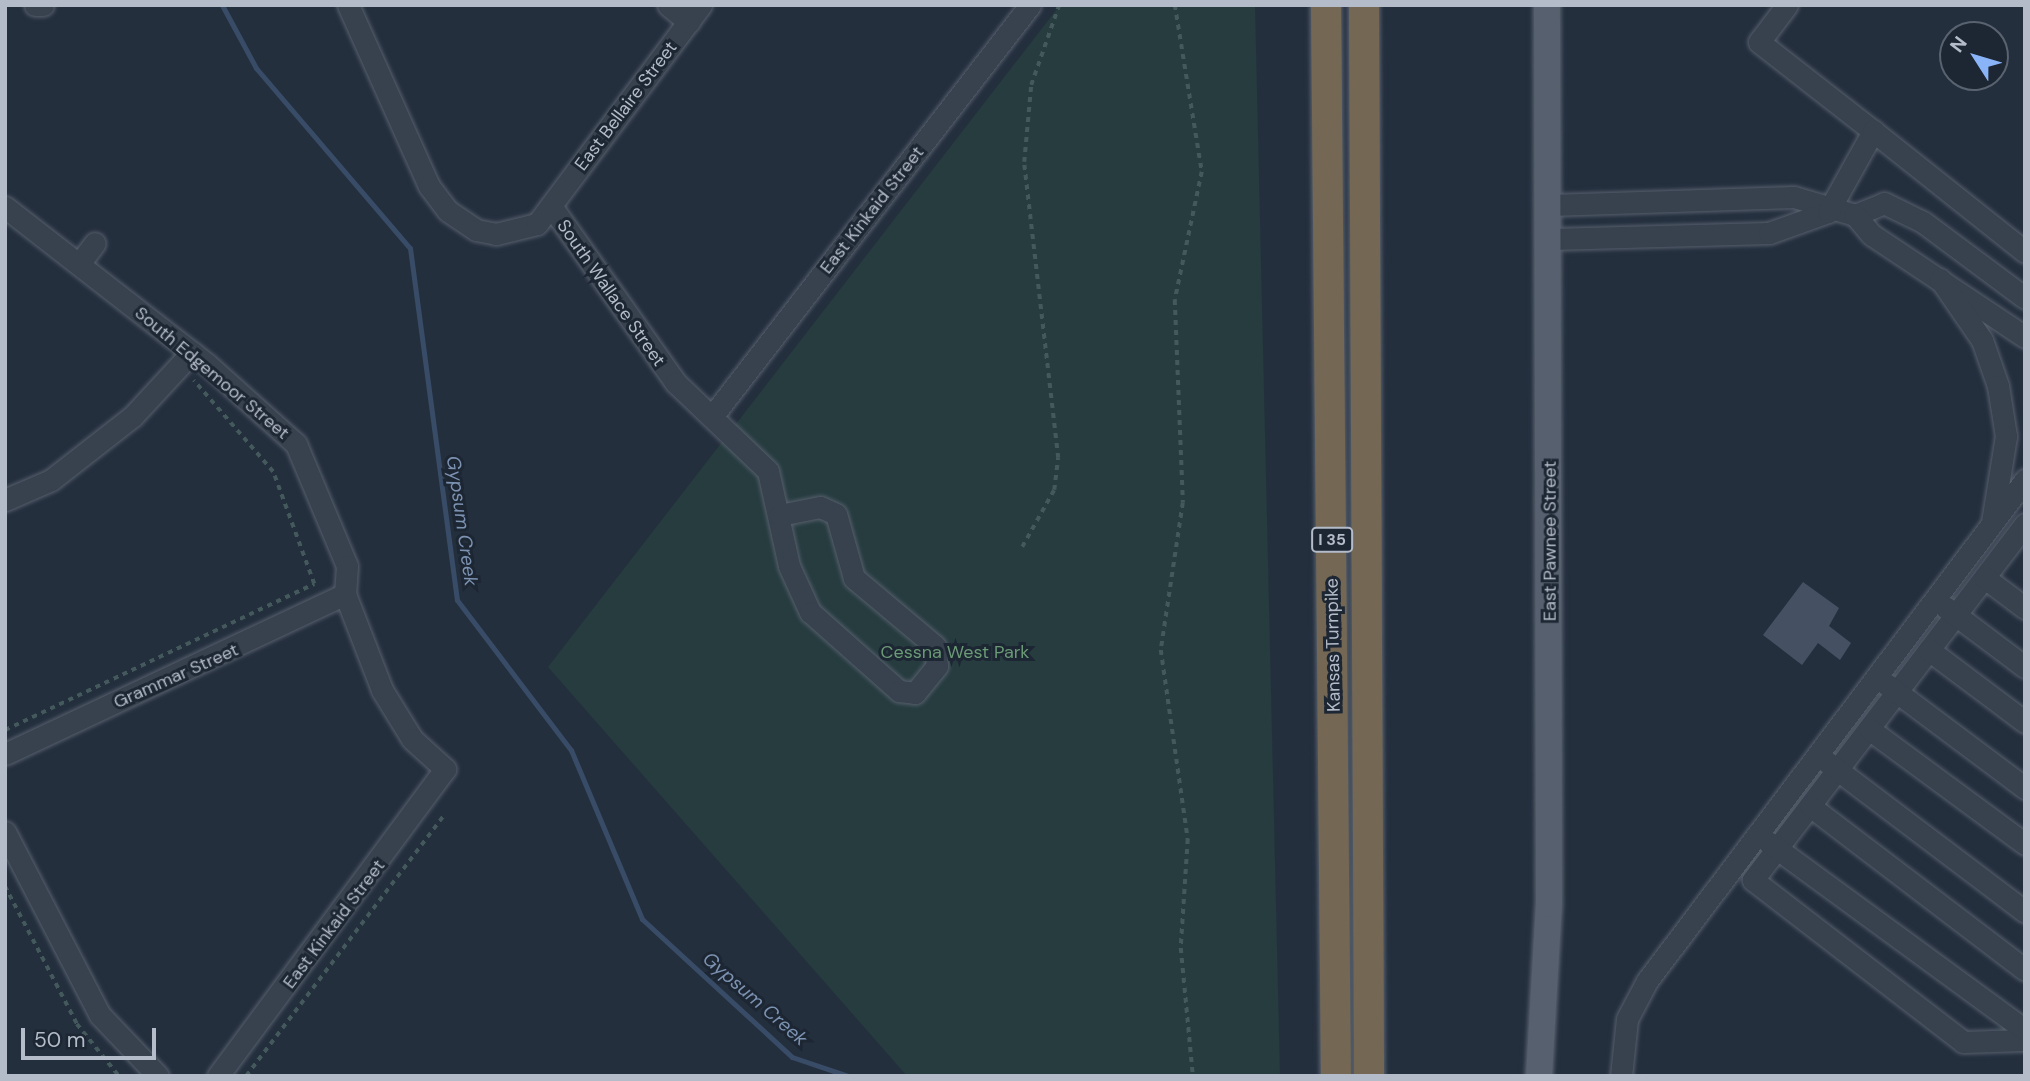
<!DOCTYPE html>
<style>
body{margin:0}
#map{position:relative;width:2030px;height:1081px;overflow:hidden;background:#242f3e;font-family:"DM Sans",sans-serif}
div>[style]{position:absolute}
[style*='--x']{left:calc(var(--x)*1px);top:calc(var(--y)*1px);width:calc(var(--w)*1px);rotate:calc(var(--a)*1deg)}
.green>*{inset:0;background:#263c3f}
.stream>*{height:5px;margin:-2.5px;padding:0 2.5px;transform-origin:2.5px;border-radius:2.5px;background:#394c67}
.building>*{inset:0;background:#455162}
.path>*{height:3.5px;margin-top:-1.75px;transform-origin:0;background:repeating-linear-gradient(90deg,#44595c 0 5px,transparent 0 10px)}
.roads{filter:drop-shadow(0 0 2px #565f6c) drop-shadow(0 0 2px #565f6c)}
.minor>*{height:21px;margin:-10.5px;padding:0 10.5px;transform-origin:10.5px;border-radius:10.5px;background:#38414e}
.major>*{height:26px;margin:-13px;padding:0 13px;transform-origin:13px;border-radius:13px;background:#56606e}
.highway>*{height:30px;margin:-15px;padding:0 15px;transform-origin:15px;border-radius:15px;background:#746855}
span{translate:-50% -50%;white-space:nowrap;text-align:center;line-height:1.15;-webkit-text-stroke:6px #1d2633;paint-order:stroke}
.shield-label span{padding:2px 5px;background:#1d2633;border:2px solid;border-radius:5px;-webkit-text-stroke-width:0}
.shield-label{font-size:16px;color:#b4bcc9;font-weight:700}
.street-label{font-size:18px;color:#b4bcc9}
.park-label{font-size:18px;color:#6b9a76}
.water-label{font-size:19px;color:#7c92b1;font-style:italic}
.frame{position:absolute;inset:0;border:7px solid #b4bcc9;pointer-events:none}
.north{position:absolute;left:1939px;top:21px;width:70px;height:70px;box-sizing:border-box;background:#1d2633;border:2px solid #59626f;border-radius:50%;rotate:307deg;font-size:19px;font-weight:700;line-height:28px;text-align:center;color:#b4bcc9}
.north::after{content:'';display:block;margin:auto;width:24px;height:32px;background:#8ab4f8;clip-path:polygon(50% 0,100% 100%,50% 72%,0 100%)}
.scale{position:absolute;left:21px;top:1028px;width:135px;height:32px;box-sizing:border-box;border:4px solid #b4bcc9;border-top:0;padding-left:9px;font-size:21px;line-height:24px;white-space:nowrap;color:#b4bcc9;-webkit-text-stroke:5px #1d2633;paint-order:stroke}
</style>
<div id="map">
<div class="green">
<div style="clip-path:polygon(1060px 5px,1255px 5px,1280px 1076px,907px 1076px,548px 667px)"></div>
</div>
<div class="stream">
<div style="--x:222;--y:5;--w:72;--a:61.6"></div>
<div style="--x:256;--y:68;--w:237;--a:49.5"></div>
<div style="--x:410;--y:248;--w:355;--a:82.4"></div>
<div style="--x:457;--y:600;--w:188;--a:52.8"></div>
<div style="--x:571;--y:750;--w:183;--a:67.2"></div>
<div style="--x:642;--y:919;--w:204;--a:42.6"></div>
<div style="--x:792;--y:1057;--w:59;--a:18.7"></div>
</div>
<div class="building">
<div style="clip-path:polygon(1803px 582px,1839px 608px,1829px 626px,1851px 643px,1840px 660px,1818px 643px,1802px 665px,1763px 635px)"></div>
</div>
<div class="path">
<div style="--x:1175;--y:5;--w:169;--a:80.8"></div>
<div style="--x:1202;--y:172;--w:131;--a:101.9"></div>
<div style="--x:1175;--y:300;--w:203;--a:87.7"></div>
<div style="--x:1183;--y:503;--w:149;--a:98.5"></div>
<div style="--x:1161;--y:650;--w:191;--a:81.9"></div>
<div style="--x:1188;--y:839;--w:109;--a:93.7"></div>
<div style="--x:1181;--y:948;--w:129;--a:84.6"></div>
<div style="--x:1022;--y:547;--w:65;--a:-60.7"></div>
<div style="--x:1054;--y:490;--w:32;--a:-83"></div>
<div style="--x:1058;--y:458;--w:298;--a:-96.6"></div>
<div style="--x:1024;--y:162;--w:77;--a:-84.8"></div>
<div style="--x:1031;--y:85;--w:85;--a:-70.7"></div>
<div style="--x:5;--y:730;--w:342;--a:-25.3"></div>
<div style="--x:314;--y:584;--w:119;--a:-110.1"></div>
<div style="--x:273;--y:472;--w:121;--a:-131"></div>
<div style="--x:5;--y:886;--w:156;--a:62.4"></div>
<div style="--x:77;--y:1024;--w:67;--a:51.1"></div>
<div style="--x:246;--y:1076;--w:328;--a:-52.8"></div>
</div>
<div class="roads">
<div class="minor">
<div style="--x:35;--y:5;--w:8;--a:0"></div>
<div style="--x:348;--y:5;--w:198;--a:65.9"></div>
<div style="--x:429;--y:186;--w:31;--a:53"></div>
<div style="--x:448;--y:211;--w:34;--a:34"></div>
<div style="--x:476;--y:230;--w:20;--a:11"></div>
<div style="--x:496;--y:234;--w:42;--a:-13.7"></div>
<div style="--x:537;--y:224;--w:274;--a:-53.2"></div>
<div style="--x:668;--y:5;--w:27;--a:39"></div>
<div style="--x:1787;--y:5;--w:46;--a:127.1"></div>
<div style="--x:1759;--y:42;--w:145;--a:38"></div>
<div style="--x:1550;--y:205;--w:244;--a:-1.9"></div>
<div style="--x:1794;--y:197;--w:64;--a:16.4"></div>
<div style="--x:1855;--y:215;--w:31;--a:-22"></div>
<div style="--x:1884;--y:203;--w:43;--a:26"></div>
<div style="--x:1923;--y:222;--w:127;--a:36.7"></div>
<div style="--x:551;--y:206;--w:217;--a:54.8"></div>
<div style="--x:676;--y:383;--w:127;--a:43.7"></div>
<div style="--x:768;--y:471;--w:97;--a:77.5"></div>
<div style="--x:789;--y:566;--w:51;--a:65.5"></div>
<div style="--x:810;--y:612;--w:119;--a:41.6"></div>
<div style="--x:899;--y:691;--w:16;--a:7"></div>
<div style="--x:915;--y:693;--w:35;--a:-51"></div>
<div style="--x:937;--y:666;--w:20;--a:-96"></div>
<div style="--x:935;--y:646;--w:106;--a:-140"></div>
<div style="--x:854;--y:578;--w:66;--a:-105.7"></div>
<div style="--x:836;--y:514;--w:17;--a:-156"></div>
<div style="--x:820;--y:507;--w:41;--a:168.7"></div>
<div style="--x:5;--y:207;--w:257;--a:37.9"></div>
<div style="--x:208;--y:365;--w:118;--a:41.9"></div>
<div style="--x:296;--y:444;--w:132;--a:67.3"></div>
<div style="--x:347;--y:566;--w:28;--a:94"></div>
<div style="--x:345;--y:594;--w:103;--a:68.9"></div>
<div style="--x:382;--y:690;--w:57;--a:58.5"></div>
<div style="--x:412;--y:739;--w:45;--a:42.3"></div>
<div style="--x:445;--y:769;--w:382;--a:126.5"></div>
<div style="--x:1855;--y:215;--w:26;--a:50"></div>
<div style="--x:1872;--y:235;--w:184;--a:33.7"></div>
<div style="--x:1551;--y:239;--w:218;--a:-1.6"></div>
<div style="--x:1769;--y:233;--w:63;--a:-19.6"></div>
<div style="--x:1828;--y:212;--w:93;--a:-60.9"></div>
<div style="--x:1873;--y:131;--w:194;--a:38.5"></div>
<div style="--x:79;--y:264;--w:26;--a:-53"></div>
<div style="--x:1940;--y:279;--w:74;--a:55.5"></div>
<div style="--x:1982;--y:340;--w:49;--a:70.8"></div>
<div style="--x:1998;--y:386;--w:51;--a:80.9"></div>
<div style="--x:2006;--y:436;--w:87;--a:99.2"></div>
<div style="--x:714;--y:414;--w:517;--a:-52.31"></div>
<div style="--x:5;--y:500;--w:50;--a:-23.5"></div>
<div style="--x:51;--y:480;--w:104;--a:-38"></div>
<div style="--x:133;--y:416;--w:87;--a:-47.3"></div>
<div style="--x:2025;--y:524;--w:448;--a:127.4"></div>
<div style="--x:1753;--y:880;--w:265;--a:37.6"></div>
<div style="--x:1963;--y:1042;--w:62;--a:-1.8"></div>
<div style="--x:1985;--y:578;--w:50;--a:36.9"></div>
<div style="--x:1945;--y:607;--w:100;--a:36.9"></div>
<div style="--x:1929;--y:650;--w:120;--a:36.9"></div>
<div style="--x:1886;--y:684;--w:174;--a:36.8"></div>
<div style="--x:1869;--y:729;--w:194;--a:36.4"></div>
<div style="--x:5;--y:754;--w:376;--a:-25.2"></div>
<div style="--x:1827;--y:762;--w:248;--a:37.1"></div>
<div style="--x:1810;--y:806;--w:270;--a:37.3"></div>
<div style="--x:5;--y:832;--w:206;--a:62.6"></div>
<div style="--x:100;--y:1015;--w:84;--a:46.4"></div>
<div style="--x:1768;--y:842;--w:318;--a:36.2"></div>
<div style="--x:1621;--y:1076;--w:57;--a:-84"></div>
<div style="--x:1627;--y:1019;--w:43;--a:-62.2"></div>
<div style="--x:1647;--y:981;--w:628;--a:-52.97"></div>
</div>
<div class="major">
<div style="--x:1539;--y:1076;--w:172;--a:-86.7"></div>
<div style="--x:1549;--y:904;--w:899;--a:-90.13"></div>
</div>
<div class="highway">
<div style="--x:1326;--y:5;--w:1071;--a:89.47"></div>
<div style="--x:1364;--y:5;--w:1071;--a:89.73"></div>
</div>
</div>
<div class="shield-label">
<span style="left:1332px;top:540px">I 35</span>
</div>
<div class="street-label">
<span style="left:626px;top:106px;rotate:-53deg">East Bellaire Street</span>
<span style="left:872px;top:210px;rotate:-52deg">East Kinkaid Street</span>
<span style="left:611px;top:293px;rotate:55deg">South Wallace Street</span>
<span style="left:212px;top:373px;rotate:40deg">South Edgemoor Street</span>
<span style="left:1550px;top:541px;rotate:-90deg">East Pawnee Street</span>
<span style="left:1333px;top:645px;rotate:-91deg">Kansas Turnpike</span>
<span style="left:176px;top:676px;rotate:-24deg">Grammar Street</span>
<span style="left:334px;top:924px;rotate:-53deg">East Kinkaid Street</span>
</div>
<div class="park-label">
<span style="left:955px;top:652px">Cessna West Park</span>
</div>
<div class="water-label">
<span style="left:462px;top:521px;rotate:82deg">Gypsum Creek</span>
<span style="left:755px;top:999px;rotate:41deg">Gypsum Creek</span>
</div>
<div class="frame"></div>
<div class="north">N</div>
<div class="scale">50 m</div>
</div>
